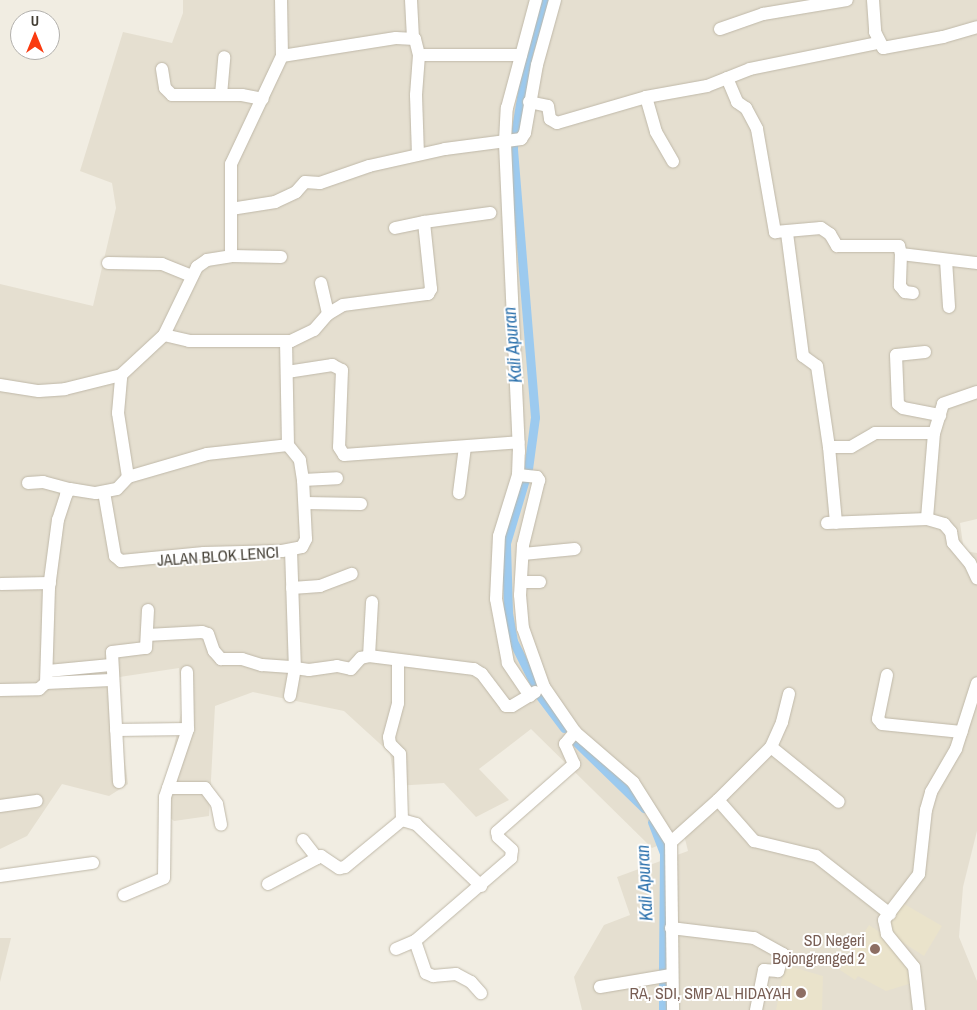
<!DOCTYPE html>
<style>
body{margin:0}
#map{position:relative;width:977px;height:1010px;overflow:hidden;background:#f1ede2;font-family:"Archivo Narrow",sans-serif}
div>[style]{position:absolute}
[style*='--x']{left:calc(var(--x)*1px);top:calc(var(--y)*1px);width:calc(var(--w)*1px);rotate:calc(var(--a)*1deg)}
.residential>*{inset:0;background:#e5dfd0}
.education>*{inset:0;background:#eae3cb}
.canal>*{height:9px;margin:-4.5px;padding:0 4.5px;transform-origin:4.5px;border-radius:4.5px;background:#9ccaef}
.roads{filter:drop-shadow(0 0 1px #bfb8a8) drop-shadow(0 0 1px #bfb8a8)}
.minor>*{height:12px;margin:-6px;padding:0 6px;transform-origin:6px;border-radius:6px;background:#fff}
.dots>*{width:14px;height:14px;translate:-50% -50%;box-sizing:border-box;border:2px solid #fff;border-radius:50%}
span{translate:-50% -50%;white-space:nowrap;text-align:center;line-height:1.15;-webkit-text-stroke:4px #fff;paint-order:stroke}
.street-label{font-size:16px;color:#423d33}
.education-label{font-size:16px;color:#785e54}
.right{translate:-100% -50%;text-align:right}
.water-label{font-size:18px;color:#2d72ad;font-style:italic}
.north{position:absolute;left:10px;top:10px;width:50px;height:50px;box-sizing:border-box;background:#fff;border:1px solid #b3b1ad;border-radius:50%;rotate:0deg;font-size:14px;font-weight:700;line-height:20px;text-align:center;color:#423d33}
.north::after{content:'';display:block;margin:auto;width:18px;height:22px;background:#fa3b10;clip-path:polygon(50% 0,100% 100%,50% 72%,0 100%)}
</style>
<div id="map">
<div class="residential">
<div style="clip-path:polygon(183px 0,977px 0,977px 519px,960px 523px,964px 551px,977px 553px,977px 831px,963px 887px,959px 937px,977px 981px,977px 1010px,582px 1010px,574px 977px,604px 925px,630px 915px,617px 877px,688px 851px,684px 835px,652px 848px,531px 729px,479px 769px,509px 800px,476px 817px,444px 783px,395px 786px,390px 753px,344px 711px,253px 692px,215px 706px,209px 816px,174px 821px,161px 810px,183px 703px,179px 668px,113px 678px,128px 784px,109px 796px,62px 784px,27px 836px,0 849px,0 284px,93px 306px,116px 208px,112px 183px,80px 171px,123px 32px,172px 43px,183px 13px)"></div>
<div style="clip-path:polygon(0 938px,11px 938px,0 982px)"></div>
</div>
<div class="education">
<div style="clip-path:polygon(899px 901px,942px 926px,924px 956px,891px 935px,890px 915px)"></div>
<div style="clip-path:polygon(869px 925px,884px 935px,908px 963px,915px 982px,886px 991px,858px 976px,855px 980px,840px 970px)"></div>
<div style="clip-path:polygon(785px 965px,823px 976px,822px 1010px,776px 1010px)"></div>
</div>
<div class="canal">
<div style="--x:534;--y:683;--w:47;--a:-116.6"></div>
<div style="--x:513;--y:641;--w:29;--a:-100"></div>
<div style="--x:508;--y:612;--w:69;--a:-91.7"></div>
<div style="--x:506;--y:543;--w:77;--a:-73.4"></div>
<div style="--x:528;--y:469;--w:52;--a:-82.3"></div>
<div style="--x:535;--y:417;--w:271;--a:-94.7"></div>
<div style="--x:513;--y:147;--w:94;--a:-80.8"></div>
<div style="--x:528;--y:54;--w:57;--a:-72.5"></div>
<div style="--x:540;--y:696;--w:40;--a:53"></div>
<div style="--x:574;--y:740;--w:98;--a:44.2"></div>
<div style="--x:652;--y:822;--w:34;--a:69"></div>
<div style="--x:664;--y:854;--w:115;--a:90.5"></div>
<div style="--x:663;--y:1010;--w:27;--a:-90"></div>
</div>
<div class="roads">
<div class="minor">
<div style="--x:411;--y:0;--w:38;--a:87"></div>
<div style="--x:873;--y:0;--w:32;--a:86"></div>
<div style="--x:875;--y:32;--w:18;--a:63"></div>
<div style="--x:883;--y:48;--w:61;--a:-10.4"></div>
<div style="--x:943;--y:37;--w:35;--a:-16"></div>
<div style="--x:720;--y:29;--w:46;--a:-19.2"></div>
<div style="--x:763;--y:14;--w:85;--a:-9.5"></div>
<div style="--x:419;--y:55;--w:102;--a:0"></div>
<div style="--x:282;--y:56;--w:115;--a:-9"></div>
<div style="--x:396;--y:38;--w:19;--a:3"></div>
<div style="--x:415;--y:39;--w:16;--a:76"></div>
<div style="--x:419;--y:55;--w:40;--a:94.3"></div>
<div style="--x:416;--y:95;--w:59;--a:88.1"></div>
<div style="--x:162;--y:69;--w:19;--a:81"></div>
<div style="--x:165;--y:88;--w:10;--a:45"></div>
<div style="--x:172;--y:95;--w:70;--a:0"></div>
<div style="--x:242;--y:95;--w:21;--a:11"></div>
<div style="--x:727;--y:78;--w:26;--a:67"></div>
<div style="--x:737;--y:102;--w:11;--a:34"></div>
<div style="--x:746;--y:108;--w:24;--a:62"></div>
<div style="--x:757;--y:129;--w:105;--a:80.1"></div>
<div style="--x:775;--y:232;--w:46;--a:-5"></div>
<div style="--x:821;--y:228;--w:11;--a:34"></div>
<div style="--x:830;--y:234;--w:14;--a:60"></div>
<div style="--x:837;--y:246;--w:62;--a:0"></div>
<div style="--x:899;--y:246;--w:8;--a:76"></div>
<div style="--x:901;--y:254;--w:32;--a:92"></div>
<div style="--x:900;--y:286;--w:8;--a:50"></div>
<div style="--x:905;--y:292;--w:8;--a:7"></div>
<div style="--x:221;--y:95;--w:38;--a:-85"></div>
<div style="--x:646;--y:97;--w:36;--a:74"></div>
<div style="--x:656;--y:132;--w:34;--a:60"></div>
<div style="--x:529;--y:102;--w:19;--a:12"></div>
<div style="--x:548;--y:106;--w:13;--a:81"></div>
<div style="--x:550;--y:119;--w:8;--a:30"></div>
<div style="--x:557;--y:123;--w:93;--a:-16.3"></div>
<div style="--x:646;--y:97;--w:62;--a:-10.2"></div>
<div style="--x:707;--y:86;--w:46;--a:-21.6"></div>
<div style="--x:750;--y:69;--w:131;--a:-11.5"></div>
<div style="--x:231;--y:209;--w:45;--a:-9"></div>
<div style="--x:275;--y:202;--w:23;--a:-25"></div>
<div style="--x:296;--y:192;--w:13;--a:-48"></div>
<div style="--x:305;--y:182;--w:15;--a:4"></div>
<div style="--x:320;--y:183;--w:52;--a:-19.1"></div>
<div style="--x:369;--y:166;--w:78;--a:-12.6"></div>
<div style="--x:445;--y:149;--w:77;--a:-7.5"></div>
<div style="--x:521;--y:139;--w:7;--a:-56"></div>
<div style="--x:525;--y:133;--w:69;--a:-80"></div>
<div style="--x:537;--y:65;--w:67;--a:-74.5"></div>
<div style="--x:395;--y:228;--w:30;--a:-12"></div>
<div style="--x:787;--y:233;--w:124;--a:82.6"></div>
<div style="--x:803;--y:356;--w:17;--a:36"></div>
<div style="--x:817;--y:366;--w:82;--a:81.6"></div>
<div style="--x:829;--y:447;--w:22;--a:0"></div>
<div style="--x:851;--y:447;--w:28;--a:-30"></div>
<div style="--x:875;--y:433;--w:59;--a:0"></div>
<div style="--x:901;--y:254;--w:77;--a:6.8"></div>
<div style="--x:231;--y:256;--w:50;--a:1.1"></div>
<div style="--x:946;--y:260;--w:47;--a:86.3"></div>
<div style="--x:108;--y:263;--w:54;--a:1.1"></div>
<div style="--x:162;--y:264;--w:31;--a:22"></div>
<div style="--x:321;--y:283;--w:32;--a:77"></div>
<div style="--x:164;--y:335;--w:26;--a:13"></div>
<div style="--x:189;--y:341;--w:102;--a:0"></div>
<div style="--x:291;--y:341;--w:25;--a:-26"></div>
<div style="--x:314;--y:330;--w:21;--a:-49"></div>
<div style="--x:328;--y:314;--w:17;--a:-31"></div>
<div style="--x:343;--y:305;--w:86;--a:-7.4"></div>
<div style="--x:428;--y:294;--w:6;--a:-59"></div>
<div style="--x:431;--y:289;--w:67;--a:-96"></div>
<div style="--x:424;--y:222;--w:67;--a:-7.8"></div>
<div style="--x:925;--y:352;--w:29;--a:174"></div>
<div style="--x:896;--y:355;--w:49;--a:87.7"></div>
<div style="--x:898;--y:404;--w:6;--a:39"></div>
<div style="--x:903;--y:408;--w:38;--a:11"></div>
<div style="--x:287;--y:372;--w:46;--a:-8.8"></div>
<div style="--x:332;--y:365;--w:11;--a:27"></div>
<div style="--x:342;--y:370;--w:77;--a:92.2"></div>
<div style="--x:339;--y:447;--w:9;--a:58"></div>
<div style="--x:344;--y:455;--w:175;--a:-4.2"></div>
<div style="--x:0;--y:385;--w:39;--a:9"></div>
<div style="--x:39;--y:391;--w:26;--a:-4"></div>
<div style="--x:65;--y:389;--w:58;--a:-14"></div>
<div style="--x:121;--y:375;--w:59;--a:-42.9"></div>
<div style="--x:164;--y:335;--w:76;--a:-64.1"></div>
<div style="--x:197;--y:267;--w:12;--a:-35"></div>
<div style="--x:207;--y:260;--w:24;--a:-9"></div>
<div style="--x:231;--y:256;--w:92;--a:-90"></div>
<div style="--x:231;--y:164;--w:119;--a:-64.7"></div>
<div style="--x:282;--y:56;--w:56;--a:-91"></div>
<div style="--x:977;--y:392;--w:36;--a:161"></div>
<div style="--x:943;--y:404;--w:30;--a:107"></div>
<div style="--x:934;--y:433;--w:86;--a:94.7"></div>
<div style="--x:927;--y:519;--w:18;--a:16"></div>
<div style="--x:944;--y:524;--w:11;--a:49"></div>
<div style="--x:951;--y:532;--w:11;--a:80"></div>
<div style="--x:953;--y:543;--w:26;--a:50"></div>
<div style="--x:970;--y:563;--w:17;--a:65"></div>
<div style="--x:829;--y:447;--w:76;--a:84.7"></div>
<div style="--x:518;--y:475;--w:19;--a:6"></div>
<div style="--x:537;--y:477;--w:4;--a:56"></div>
<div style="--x:539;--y:480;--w:67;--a:103.8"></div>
<div style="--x:523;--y:545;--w:50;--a:93.4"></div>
<div style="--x:520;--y:595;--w:33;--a:85"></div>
<div style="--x:523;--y:628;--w:63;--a:70.4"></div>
<div style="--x:544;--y:687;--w:55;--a:55.4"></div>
<div style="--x:575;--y:732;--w:77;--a:40.8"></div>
<div style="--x:633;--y:782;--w:71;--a:57.7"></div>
<div style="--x:671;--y:842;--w:168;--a:89.3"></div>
<div style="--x:128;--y:477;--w:82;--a:-16.2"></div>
<div style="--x:207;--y:454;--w:81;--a:-6.3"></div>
<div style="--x:303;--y:480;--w:34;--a:-3"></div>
<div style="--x:28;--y:483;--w:15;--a:-4"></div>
<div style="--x:43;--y:482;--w:28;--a:15"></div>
<div style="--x:104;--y:492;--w:65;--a:80.2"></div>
<div style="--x:115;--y:556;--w:8;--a:40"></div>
<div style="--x:121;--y:561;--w:83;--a:-5.5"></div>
<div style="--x:204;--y:553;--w:78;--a:-1.5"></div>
<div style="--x:282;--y:551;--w:20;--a:-11"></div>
<div style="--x:302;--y:547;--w:9;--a:-63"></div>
<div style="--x:306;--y:539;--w:59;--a:-92.9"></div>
<div style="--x:303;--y:480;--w:20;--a:-99"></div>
<div style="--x:300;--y:460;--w:19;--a:-129"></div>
<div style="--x:288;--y:445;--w:104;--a:-91.1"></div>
<div style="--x:459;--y:493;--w:46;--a:-82.6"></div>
<div style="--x:305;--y:503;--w:56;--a:1"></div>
<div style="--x:827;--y:523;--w:100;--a:-2.3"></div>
<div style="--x:291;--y:550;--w:118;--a:88.1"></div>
<div style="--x:295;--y:668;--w:14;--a:8"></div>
<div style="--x:309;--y:670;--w:28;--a:-8"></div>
<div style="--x:337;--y:666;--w:14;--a:12"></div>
<div style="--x:351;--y:669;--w:15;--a:-48"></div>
<div style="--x:361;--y:658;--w:8;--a:-14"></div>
<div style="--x:369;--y:656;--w:106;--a:7.1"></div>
<div style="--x:474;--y:669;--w:9;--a:32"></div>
<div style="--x:482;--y:674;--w:40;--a:53"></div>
<div style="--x:506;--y:706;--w:6;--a:0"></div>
<div style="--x:512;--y:706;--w:27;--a:-31"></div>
<div style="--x:523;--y:554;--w:52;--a:-5.5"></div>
<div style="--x:521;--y:582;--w:19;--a:0"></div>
<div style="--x:1;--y:584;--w:49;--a:-1.2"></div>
<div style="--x:292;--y:588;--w:28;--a:-4"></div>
<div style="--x:320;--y:586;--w:34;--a:-21"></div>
<div style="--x:147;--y:635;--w:55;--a:-3.1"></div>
<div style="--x:202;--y:632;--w:6;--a:18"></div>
<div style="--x:208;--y:634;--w:18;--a:71"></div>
<div style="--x:214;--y:651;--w:11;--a:49"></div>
<div style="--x:221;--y:659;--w:21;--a:0"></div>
<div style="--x:242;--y:659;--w:21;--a:17"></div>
<div style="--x:262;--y:665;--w:32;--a:4"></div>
<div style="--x:369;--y:656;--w:54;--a:-86.8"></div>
<div style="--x:48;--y:671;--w:63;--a:-5.4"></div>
<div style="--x:887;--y:675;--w:45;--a:101.6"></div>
<div style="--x:878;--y:719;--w:6;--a:51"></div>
<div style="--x:882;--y:724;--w:80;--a:5.7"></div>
<div style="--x:46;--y:683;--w:65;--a:-2.6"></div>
<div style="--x:0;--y:690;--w:39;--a:-1"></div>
<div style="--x:39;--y:689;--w:9;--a:-41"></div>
<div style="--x:46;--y:683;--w:95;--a:-88.2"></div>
<div style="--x:49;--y:588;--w:69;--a:-82.5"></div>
<div style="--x:58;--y:520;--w:26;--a:-72"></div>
<div style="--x:66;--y:495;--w:7;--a:-56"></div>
<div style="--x:70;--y:489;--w:26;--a:9"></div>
<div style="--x:96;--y:493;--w:21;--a:-11"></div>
<div style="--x:117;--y:489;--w:16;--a:-47"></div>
<div style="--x:128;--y:477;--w:65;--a:-98.9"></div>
<div style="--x:118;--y:413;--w:38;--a:-85"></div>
<div style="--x:290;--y:696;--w:28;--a:-80"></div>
<div style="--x:530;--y:696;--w:40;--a:-124"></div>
<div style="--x:508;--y:663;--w:65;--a:-100.6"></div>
<div style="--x:496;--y:599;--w:63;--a:-87.3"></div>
<div style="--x:499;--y:536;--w:64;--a:-72.7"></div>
<div style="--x:518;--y:475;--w:23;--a:-88"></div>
<div style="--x:519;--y:452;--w:311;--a:-92.6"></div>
<div style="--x:505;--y:141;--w:33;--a:-87"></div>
<div style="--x:507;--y:108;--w:112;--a:-75"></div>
<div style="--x:116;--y:730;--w:72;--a:-0.8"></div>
<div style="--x:771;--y:747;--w:87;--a:39"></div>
<div style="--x:119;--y:782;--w:130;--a:-93.1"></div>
<div style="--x:112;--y:652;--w:34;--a:-7"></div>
<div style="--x:146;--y:648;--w:38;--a:-87"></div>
<div style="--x:168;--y:788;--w:37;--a:0"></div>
<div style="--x:205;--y:788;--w:20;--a:53"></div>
<div style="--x:217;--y:804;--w:21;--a:79"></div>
<div style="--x:718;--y:800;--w:75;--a:-45"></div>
<div style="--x:771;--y:747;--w:27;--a:-66"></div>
<div style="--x:782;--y:722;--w:29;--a:-76"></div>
<div style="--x:0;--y:806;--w:37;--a:-8"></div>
<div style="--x:402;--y:820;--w:15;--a:16"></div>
<div style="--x:416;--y:824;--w:90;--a:43.6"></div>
<div style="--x:303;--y:840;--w:23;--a:52"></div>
<div style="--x:671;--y:842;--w:63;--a:-41.8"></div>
<div style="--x:718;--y:800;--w:55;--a:48.7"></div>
<div style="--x:754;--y:841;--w:64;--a:13.6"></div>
<div style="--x:816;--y:856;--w:94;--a:38.1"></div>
<div style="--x:0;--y:876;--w:94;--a:-8"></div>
<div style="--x:268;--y:884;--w:60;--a:-27.8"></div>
<div style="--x:321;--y:856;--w:22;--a:34"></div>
<div style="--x:339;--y:868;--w:6;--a:-9"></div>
<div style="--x:345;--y:867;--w:74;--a:-39.5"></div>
<div style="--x:402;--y:820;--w:66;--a:-91.7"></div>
<div style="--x:400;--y:754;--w:14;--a:-135"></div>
<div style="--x:390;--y:744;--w:7;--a:-98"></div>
<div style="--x:389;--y:737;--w:35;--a:-75"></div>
<div style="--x:398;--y:703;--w:43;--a:-90"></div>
<div style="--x:124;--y:895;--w:43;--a:-23"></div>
<div style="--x:164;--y:878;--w:81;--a:-89.3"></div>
<div style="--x:165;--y:797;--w:72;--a:-71.3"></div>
<div style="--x:188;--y:729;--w:57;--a:-91"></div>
<div style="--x:671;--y:928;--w:84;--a:6.9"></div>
<div style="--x:754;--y:938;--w:33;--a:29"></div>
<div style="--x:783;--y:954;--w:18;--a:106"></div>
<div style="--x:778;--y:971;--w:14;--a:-176"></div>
<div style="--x:764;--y:970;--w:41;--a:101.3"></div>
<div style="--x:415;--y:941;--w:34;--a:71"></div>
<div style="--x:426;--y:973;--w:8;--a:23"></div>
<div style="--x:433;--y:976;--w:23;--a:-5"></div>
<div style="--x:456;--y:974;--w:17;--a:28"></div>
<div style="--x:471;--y:982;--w:15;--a:48"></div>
<div style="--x:396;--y:949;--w:21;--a:-23"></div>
<div style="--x:415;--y:941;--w:127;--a:-40.8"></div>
<div style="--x:511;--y:858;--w:8;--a:-83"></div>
<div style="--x:512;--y:850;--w:19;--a:-137"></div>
<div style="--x:498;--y:837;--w:5;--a:-101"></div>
<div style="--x:497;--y:832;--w:103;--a:-41.4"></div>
<div style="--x:574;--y:764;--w:22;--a:-114"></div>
<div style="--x:565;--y:744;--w:16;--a:-50"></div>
<div style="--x:600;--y:987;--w:72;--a:-9.6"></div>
<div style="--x:919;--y:1010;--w:43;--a:-96.6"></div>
<div style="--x:914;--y:967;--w:43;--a:-129.3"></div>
<div style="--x:887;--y:934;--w:14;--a:-102"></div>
<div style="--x:884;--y:920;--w:58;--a:-52.7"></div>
<div style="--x:919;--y:874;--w:64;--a:-83.8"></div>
<div style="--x:926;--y:810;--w:19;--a:-74"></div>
<div style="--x:931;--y:792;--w:50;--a:-59.8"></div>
<div style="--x:956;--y:749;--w:69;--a:-72.3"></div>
</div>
</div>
<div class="dots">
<div style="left:875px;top:949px;background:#8d6e63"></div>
<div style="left:801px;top:993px;background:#8d6e63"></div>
</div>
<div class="street-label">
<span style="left:218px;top:556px;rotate:-4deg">JALAN BLOK LENCI</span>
</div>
<div class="education-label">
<span class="right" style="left:865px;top:949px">SD Negeri<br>Bojongrenged 2</span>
<span class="right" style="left:791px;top:993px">RA, SDI, SMP AL HIDAYAH</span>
</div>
<div class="water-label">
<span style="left:513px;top:345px;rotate:-95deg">Kali Apuran</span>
<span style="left:645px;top:883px;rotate:-93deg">Kali Apuran</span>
</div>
<div class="north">U</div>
</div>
